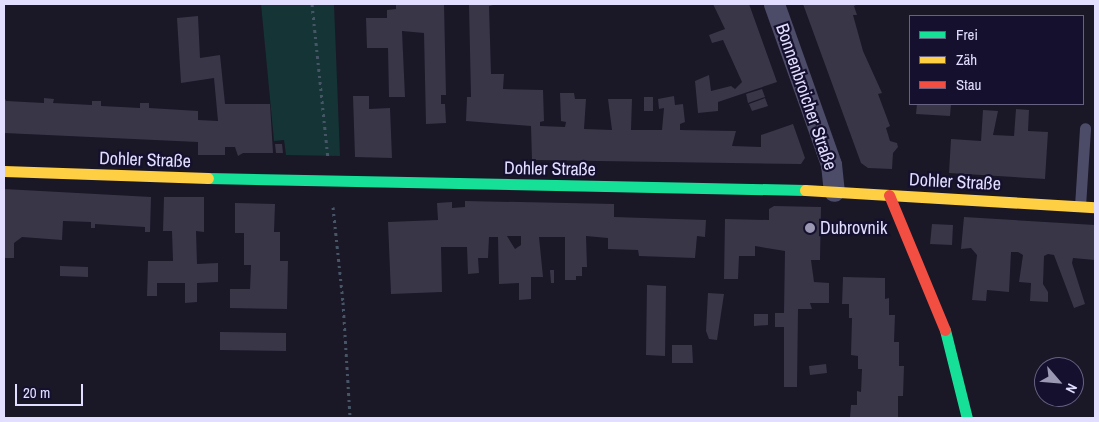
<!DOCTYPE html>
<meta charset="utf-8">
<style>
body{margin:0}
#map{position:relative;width:1099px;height:422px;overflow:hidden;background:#1a1727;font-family:"Archivo Narrow",sans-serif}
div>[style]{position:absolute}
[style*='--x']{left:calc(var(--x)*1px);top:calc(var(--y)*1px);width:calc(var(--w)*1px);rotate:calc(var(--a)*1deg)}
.green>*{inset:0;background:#143435}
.building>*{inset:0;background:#393648}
.path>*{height:3px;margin-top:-1.5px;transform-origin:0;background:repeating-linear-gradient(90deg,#475667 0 2.5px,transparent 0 6.5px)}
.lane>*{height:11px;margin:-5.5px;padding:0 5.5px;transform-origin:5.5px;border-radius:5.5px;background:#4d4c68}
.street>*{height:21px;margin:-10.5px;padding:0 10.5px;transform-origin:10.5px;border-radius:10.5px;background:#4d4c68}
.fast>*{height:11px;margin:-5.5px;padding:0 5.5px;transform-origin:5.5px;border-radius:5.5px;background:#16e098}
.slow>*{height:11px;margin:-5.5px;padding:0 5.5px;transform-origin:5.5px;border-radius:5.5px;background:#ffcf43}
.jam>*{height:11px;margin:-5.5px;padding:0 5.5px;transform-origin:5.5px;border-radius:5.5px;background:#f24e42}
.dots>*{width:14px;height:14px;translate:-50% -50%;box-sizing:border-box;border:2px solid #15102e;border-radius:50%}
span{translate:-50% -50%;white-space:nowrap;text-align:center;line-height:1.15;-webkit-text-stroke:4.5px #15102e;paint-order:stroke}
.street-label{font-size:18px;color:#e1deff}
.poi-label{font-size:18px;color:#e1deff}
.left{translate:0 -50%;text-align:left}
.frame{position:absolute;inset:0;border:5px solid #e1deff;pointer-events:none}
.legend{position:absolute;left:909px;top:15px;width:175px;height:90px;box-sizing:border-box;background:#15102e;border:1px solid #676282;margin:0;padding:6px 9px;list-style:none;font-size:15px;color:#e1deff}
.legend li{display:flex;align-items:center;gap:10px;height:25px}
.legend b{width:25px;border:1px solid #676282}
.north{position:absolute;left:1034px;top:357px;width:50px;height:50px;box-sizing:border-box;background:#15102e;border:1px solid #676282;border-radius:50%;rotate:117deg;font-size:14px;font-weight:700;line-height:20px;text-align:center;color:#e1deff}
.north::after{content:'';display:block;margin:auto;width:18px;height:22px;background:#9b98b3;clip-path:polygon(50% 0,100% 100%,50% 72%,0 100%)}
.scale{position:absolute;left:15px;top:384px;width:68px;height:22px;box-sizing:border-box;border:2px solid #e1deff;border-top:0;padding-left:6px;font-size:15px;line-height:18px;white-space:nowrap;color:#e1deff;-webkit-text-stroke:4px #15102e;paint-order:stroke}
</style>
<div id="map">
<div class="green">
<div style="clip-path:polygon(261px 4px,334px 4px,340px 156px,286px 155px,284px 140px,274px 141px)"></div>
</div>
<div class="building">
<div style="clip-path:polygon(396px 4px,444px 4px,446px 95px,441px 95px,441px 104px,445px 104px,446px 123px,426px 124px,424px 33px,402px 31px,405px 97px,389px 97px,388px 48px,367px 48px,366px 18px,387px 18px,387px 10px,396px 9px)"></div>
<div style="clip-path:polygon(469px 4px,498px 4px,489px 6px,491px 74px,504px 74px,503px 89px,543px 90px,544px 121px,540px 122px,540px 126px,565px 127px,566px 122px,561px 121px,560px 93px,574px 93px,575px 99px,586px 99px,584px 129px,612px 130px,608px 99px,632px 99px,631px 130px,662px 130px,664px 108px,659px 109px,658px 99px,674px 96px,675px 105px,683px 104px,685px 122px,680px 124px,680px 130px,736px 131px,732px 146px,761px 147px,761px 135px,793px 124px,805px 158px,801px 164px,532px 160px,531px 126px,466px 121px,467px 97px,492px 97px,471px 97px)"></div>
<div style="clip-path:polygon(713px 4px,749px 4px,777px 82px,718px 102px,718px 111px,698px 113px,695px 81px,709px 75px,711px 91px,731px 86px,735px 89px,742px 82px,723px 40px,712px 43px,709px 35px,725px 29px)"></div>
<div style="clip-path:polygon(803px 4px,858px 4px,854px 6px,857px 15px,853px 15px,863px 51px,882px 93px,878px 94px,890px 126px,886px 128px,890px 141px,897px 143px,898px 147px,893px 153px,892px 169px,868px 168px,861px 163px)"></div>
<div style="clip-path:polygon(198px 16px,200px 58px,220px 55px,225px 104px,270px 104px,273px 153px,243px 153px,238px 156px,235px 147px,225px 147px,225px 155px,198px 155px,198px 142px,4px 133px,4px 96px,6px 101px,44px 103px,44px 98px,54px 99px,53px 103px,92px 105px,92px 101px,101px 101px,101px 106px,121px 107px,140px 108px,140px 103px,149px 103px,149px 108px,198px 111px,198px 120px,218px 121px,214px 78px,181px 83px,177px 18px)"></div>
<div style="clip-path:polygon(762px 89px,765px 97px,748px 103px,746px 94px)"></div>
<div style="clip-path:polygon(353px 96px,369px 96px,369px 109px,390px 108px,392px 158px,355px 157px)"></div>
<div style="clip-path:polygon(644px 97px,653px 97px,653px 111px,644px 111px)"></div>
<div style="clip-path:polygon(765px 98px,768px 106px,752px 111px,749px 104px)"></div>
<div style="clip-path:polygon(917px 104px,951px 104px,950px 116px,916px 114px)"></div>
<div style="clip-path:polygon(1016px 109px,1029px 110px,1028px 131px,1048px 132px,1045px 179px,949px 173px,951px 139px,981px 141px,983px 110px,998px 111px,993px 135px,1014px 136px)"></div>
<div style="clip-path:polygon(275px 144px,282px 144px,283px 153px,276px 153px)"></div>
<div style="clip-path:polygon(4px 189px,151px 197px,150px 232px,145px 232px,145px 227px,95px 224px,95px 228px,91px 228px,91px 222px,63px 221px,62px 240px,22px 237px,14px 243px,14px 258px,4px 258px)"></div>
<div style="clip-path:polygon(164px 197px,204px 197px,204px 232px,196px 231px,197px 264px,218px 263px,218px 282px,197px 283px,197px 302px,185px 303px,185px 283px,157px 283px,157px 296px,147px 296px,148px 261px,173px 261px,172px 231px,163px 231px)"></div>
<div style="clip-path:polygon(evenodd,465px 201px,614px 204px,614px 217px,706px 220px,705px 237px,697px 236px,695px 258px,639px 256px,638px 250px,608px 249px,608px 238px,586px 236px,587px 267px,582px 267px,582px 276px,576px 276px,576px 280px,565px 280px,565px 237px,539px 237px,543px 277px,531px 277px,531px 299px,519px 300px,519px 283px,499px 284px,498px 237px,489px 237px,488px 258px,478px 258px,479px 273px,468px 274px,467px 247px,441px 247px,442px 292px,391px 294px,388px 222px,438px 220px,437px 203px,452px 202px,452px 208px,465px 207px,465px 201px,507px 236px,521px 236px,521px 245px,515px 249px,507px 236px)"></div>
<div style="clip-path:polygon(235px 203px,275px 204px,274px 232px,280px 232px,280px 261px,288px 261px,287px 309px,230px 308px,230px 289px,250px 289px,251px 265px,244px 265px,244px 233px,235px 233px)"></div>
<div style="clip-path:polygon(774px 206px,821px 207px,820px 260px,811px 260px,814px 282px,829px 283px,829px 303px,810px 303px,812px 309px,798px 309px,797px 387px,784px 387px,784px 327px,775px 327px,775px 313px,784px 313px,785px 251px,755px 246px,755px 256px,739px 256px,738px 279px,724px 279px,725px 219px,769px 220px,769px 209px)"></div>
<div style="clip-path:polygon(964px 217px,1095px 225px,1095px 260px,1073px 258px,1072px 263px,1085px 304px,1074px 308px,1054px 255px,1048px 254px,1044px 256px,1043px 284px,1048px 292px,1048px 302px,1030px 301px,1031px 283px,1019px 282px,1023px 255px,1018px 252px,1011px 252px,1009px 292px,987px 290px,986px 301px,972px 300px,977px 255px,971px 248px,961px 249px)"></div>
<div style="clip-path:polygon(932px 224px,953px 225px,952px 245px,930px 244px)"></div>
<div style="clip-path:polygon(60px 266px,88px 267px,88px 277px,60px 276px)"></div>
<div style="clip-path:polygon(550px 270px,554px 270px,554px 283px,551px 283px)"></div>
<div style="clip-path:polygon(843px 277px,885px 278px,885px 299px,889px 298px,889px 315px,895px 315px,894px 342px,899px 342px,899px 366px,904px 366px,903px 396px,898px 396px,898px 418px,850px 418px,851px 405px,857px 405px,857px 391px,861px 392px,862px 369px,858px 369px,858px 356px,851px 355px,852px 318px,849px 318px,849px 304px,842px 304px)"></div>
<div style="clip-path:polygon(647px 285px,666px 286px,665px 356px,646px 355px)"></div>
<div style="clip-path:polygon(708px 293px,724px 294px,717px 340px,709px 339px,706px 331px)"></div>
<div style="clip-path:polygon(754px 314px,768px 314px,768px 325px,754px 326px)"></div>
<div style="clip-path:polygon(220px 332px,286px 333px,286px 351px,220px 350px)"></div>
<div style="clip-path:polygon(672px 345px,692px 345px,693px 363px,672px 363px)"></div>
<div style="clip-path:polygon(826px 364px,827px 373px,810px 375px,809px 366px)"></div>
</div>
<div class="path">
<div style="--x:312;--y:4;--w:156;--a:84.1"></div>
<div style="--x:333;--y:207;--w:96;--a:84"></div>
<div style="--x:343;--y:302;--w:116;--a:86.5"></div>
</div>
<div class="lane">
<div style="--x:1080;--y:206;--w:78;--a:-86.3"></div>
</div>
<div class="street">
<div style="--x:774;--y:4;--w:170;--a:70.4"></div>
<div style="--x:831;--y:164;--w:27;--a:84"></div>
</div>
<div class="fast">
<div style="--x:208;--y:178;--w:597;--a:1.15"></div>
<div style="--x:945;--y:330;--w:91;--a:76"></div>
</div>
<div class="slow">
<div style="--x:4;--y:171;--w:204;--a:2"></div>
<div style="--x:805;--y:190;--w:290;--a:3.4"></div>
</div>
<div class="jam">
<div style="--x:889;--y:195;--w:146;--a:67.5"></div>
</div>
<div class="dots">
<div style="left:810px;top:228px;background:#9b98b3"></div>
</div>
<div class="street-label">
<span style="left:806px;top:97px;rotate:71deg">Bonnenbroicher Straße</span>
<span style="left:145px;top:160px;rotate:2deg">Dohler Straße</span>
<span style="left:550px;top:169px;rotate:1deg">Dohler Straße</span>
<span style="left:955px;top:182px;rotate:3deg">Dohler Straße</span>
</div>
<div class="poi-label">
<span class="left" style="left:820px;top:228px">Dubrovnik</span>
</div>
<div class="frame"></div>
<ul class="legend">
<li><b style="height:6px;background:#16e098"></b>Frei</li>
<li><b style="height:6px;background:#ffcf43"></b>Zäh</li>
<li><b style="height:6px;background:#f24e42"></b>Stau</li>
</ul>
<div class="north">N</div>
<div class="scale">20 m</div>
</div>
